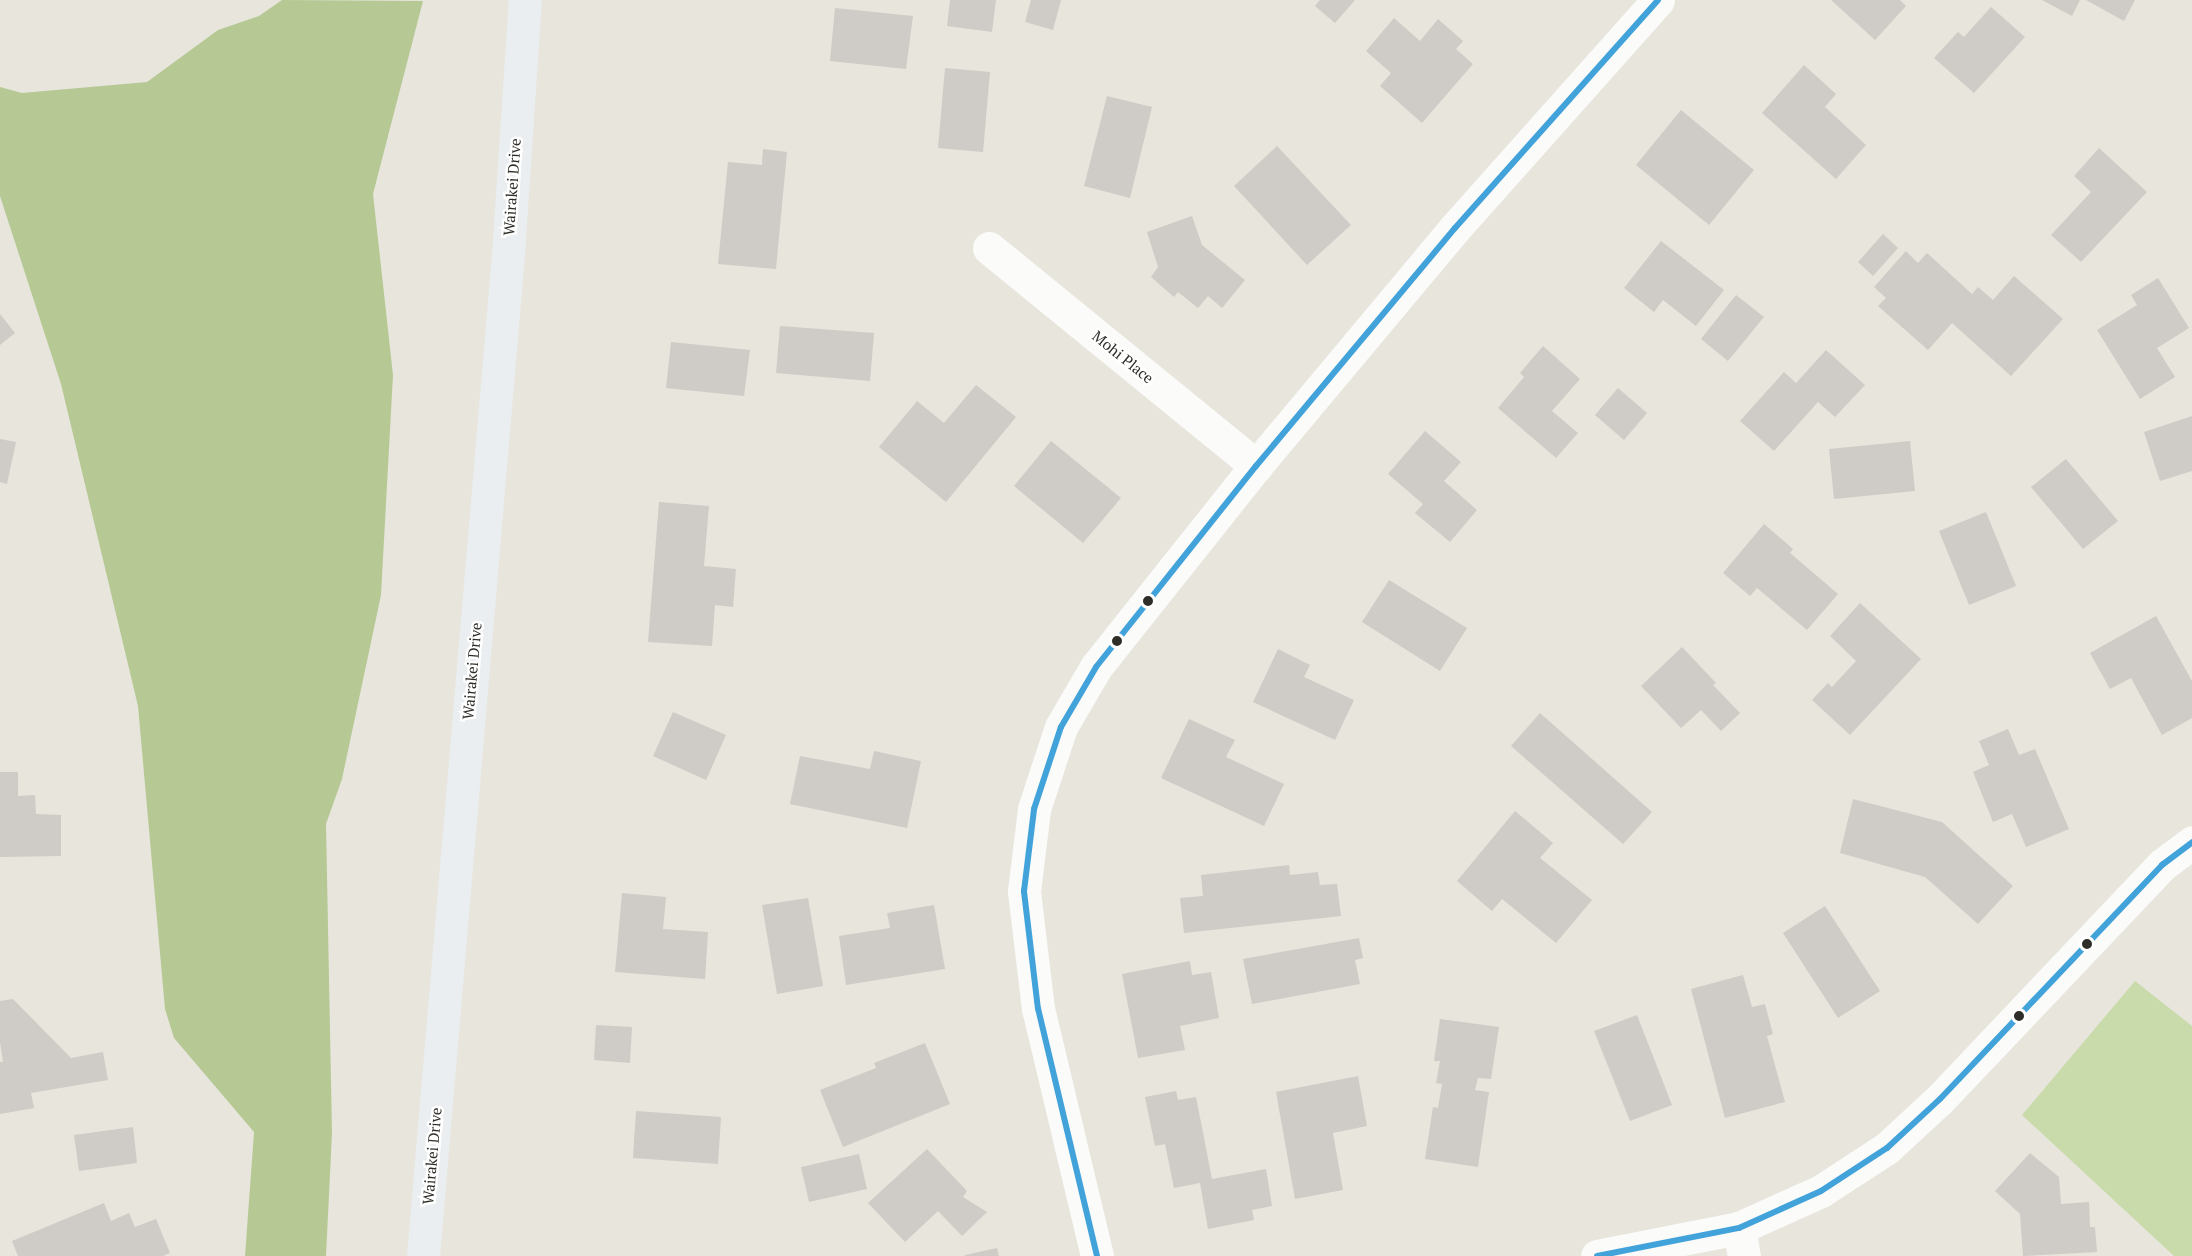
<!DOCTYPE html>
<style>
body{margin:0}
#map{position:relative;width:2192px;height:1256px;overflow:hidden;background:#e7e5dc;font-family:"PT Serif",serif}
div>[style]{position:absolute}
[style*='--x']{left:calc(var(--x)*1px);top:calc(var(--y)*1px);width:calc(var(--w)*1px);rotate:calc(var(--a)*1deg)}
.green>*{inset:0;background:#c9dbab}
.forest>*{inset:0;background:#b6c994}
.building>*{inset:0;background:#cfcbc6}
.minor>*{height:33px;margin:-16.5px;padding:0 16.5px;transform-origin:16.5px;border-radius:16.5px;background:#fbfbfa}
.major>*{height:33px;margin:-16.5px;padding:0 16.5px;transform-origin:16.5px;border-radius:16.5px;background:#eaeef1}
.bus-1>*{height:6px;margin:-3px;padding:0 3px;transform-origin:3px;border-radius:3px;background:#42a2da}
.dots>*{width:16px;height:16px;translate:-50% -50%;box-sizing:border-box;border:3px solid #fff;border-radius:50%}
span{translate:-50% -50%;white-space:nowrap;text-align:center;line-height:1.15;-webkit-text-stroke:5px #fff;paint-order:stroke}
.street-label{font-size:15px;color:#2f2d27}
</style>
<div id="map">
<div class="green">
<div style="clip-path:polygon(2135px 981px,2192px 1026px,2192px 1256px,2174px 1256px,2022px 1115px)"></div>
</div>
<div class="forest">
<div style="clip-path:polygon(282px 0,423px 1px,373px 194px,393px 375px,381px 595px,342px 779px,326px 824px,332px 1133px,326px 1256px,245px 1256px,254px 1132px,174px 1038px,165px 1009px,138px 706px,61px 384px,0 196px,0 87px,22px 93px,147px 82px,218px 30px,259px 16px)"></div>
</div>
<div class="building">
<div style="clip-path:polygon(950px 0,996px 0,992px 32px,947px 26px)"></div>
<div style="clip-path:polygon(1031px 0,1061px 0,1053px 30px,1025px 22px)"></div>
<div style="clip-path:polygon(1320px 0,1355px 0,1335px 23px,1315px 6px)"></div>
<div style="clip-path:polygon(1831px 0,1900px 0,1906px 6px,1875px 40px)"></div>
<div style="clip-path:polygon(2042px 0,2080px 0,2072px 16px)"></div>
<div style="clip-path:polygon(2086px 0,2135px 0,2124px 21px)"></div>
<div style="clip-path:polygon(1991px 7px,2025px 37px,1974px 93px,1934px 58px,1958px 32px,1964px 37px)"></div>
<div style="clip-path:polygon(835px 8px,913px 16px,906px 69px,830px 61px)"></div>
<div style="clip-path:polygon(1394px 18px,1420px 41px,1438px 19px,1463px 41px,1456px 49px,1473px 64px,1422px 123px,1380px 86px,1391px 73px,1366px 51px)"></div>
<div style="clip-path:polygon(1804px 65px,1836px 94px,1825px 107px,1866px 145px,1836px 179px,1762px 113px)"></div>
<div style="clip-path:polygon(945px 68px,990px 72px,983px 152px,938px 148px)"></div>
<div style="clip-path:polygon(1107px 96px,1152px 107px,1130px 198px,1084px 186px)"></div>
<div style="clip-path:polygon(1681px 110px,1754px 170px,1709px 225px,1636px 165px)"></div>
<div style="clip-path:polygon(1277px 146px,1351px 225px,1307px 265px,1234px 186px)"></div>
<div style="clip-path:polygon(2099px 148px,2147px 192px,2081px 262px,2051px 235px,2091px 192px,2074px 176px)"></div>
<div style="clip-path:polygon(763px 149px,787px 152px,776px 269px,718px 264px,728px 162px,762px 165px)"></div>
<div style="clip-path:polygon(1192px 216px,1202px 245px,1245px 280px,1222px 308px,1208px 296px,1198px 308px,1178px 292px,1174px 297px,1151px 277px,1158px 267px,1147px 232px)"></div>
<div style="clip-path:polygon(1883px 234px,1898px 248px,1873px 276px,1858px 262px)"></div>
<div style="clip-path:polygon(1661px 241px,1724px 290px,1696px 326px,1663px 300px,1654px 312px,1624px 288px)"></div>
<div style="clip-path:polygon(1906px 251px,1918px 263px,1927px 253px,1972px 294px,1978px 287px,1993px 300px,2014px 276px,2063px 319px,2011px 376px,1952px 323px,1928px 350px,1878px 306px,1886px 298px,1874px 287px)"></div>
<div style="clip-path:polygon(2158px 278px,2189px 328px,2157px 348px,2175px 377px,2140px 399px,2097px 330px,2137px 305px,2131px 295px)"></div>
<div style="clip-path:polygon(1736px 295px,1764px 317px,1728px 361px,1701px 339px)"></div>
<div style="clip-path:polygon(0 314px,15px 333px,0 345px)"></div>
<div style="clip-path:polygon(780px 326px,874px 333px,870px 381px,776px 373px)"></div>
<div style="clip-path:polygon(671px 342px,750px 350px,744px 396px,666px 388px)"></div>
<div style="clip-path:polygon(1543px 346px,1580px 379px,1552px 411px,1578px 433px,1556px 458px,1498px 408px,1524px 377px,1520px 373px)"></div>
<div style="clip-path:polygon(1826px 350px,1865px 385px,1835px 417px,1818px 402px,1774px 451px,1740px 421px,1784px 372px,1796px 383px)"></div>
<div style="clip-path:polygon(976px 385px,1016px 417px,946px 502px,879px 447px,917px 401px,944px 423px)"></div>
<div style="clip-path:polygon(1618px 388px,1647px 413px,1624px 440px,1595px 415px)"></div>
<div style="clip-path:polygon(2192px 416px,2192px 471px,2160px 481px,2144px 432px)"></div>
<div style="clip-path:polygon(1425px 431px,1461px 462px,1444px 481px,1477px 510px,1450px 542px,1415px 513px,1423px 504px,1388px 474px)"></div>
<div style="clip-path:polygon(0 439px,16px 442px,7px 484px,0 482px)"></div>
<div style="clip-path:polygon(1051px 441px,1121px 498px,1083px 543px,1014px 486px)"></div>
<div style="clip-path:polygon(1910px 441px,1915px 491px,1834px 499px,1829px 449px)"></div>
<div style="clip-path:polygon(2066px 459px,2118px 521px,2083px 549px,2031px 487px)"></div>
<div style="clip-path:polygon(659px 502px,709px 506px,704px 566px,736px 569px,733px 607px,715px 605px,712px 646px,648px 642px)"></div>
<div style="clip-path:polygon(1986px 512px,2016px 586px,1969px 605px,1939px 531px)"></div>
<div style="clip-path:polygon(1764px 524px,1793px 549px,1790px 553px,1838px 594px,1807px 630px,1757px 588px,1750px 596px,1723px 573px)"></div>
<div style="clip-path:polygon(1389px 580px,1467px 628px,1440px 671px,1362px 622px)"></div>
<div style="clip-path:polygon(1860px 603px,1921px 659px,1850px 735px,1812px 700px,1828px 683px,1832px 687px,1856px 661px,1830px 636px)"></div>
<div style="clip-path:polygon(2156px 616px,2192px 681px,2192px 718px,2162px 735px,2131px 678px,2110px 689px,2090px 653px)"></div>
<div style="clip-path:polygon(1682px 647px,1716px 683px,1713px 685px,1740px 713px,1721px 731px,1701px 710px,1681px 728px,1641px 686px)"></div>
<div style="clip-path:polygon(1278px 649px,1310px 665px,1304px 677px,1354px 700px,1335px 740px,1253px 702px)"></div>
<div style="clip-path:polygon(673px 712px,726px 735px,706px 780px,653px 756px)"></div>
<div style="clip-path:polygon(1540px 713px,1652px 812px,1623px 844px,1511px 746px)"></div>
<div style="clip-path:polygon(1189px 719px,1235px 740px,1226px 757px,1284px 784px,1264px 826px,1161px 778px)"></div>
<div style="clip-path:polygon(2008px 729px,2019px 755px,2035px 749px,2069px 829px,2026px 847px,2012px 814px,1993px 822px,1973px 772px,1989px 765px,1979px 741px)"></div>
<div style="clip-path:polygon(874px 751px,921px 761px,907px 828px,790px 804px,800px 756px,870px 769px)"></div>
<div style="clip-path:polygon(0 772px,18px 772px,18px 796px,35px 795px,36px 814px,61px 815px,61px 856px,0 857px)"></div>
<div style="clip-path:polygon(1853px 799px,1942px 822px,2013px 886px,1978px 924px,1925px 877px,1840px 853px)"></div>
<div style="clip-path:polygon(1515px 811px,1553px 843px,1540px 858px,1592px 900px,1556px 943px,1502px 899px,1492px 911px,1457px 881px)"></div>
<div style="clip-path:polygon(1289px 865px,1290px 875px,1318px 872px,1320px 885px,1337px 884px,1341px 916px,1184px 933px,1180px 898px,1203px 896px,1201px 875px)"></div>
<div style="clip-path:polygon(622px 893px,666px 897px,663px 929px,708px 932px,705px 979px,615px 972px)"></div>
<div style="clip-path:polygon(808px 898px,823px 986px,777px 994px,762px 905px)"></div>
<div style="clip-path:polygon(934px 905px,945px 969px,846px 985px,839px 936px,890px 928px,887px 913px)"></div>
<div style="clip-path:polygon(1825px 906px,1880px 991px,1838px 1018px,1783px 933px)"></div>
<div style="clip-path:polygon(1359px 938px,1363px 958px,1355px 960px,1360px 984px,1252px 1004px,1243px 959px)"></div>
<div style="clip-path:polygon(1190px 961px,1192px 975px,1211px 972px,1219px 1018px,1180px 1026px,1185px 1050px,1138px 1058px,1122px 974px)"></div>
<div style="clip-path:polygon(1743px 975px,1752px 1007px,1765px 1004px,1773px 1034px,1767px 1036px,1785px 1102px,1725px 1118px,1691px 989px)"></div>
<div style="clip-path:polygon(13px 999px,71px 1058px,103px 1052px,108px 1080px,31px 1093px,34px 1108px,0 1114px,0 1062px,3px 1062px,0 1042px,0 1001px)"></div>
<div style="clip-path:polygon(1637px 1015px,1672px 1105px,1630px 1121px,1594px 1031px)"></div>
<div style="clip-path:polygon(1440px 1019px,1499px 1027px,1491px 1079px,1478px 1078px,1475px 1090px,1489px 1092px,1478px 1167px,1425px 1159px,1433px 1107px,1438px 1108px,1442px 1084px,1436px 1083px,1440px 1061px,1434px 1061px)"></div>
<div style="clip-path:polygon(596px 1025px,632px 1027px,630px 1063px,594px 1060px)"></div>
<div style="clip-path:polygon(925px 1043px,950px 1104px,843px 1147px,820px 1090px,876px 1068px,874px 1063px)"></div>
<div style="clip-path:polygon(1358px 1076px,1367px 1126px,1333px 1133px,1343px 1190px,1295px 1199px,1276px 1092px)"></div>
<div style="clip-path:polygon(1176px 1091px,1178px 1100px,1196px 1097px,1212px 1179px,1266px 1169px,1272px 1206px,1252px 1210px,1254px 1220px,1208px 1229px,1200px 1183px,1174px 1188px,1165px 1144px,1155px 1146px,1145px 1097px)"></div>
<div style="clip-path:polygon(636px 1111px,721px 1117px,718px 1164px,633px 1158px)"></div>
<div style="clip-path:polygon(133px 1127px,137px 1163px,79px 1171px,74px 1135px)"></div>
<div style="clip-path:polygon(927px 1149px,967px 1191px,963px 1197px,987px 1212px,962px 1236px,938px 1211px,905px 1242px,868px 1203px)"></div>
<div style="clip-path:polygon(2030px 1153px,2059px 1177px,2061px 1204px,2089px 1202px,2090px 1227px,2095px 1227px,2097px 1252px,2023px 1256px,2020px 1214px,1995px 1191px)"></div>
<div style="clip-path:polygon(859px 1154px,867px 1189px,809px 1202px,801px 1167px)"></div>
<div style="clip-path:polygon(104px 1203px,111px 1221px,129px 1213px,135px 1227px,156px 1219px,170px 1253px,163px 1256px,18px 1256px,12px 1241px)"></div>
<div style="clip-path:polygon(997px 1248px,999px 1256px,965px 1256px,965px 1255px)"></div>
</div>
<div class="minor">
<div style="--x:989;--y:248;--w:345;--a:39.2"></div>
<div style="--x:1739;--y:1228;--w:28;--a:80"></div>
<div style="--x:1097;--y:1256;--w:254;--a:-103.4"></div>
<div style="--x:1038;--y:1009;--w:119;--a:-96.8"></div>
<div style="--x:1024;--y:891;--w:83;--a:-83"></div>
<div style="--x:1034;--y:809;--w:86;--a:-71.8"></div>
<div style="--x:1061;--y:727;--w:69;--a:-59.7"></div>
<div style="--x:1096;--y:667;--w:257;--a:-51.5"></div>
<div style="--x:1256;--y:466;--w:310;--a:-50.1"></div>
<div style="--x:1455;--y:228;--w:305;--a:-48.3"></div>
<div style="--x:1597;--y:1256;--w:145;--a:-11.2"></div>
<div style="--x:1739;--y:1228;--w:90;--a:-24.3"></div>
<div style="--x:1821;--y:1191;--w:79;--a:-33.1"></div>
<div style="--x:1887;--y:1148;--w:72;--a:-42.8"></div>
<div style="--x:1940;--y:1099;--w:323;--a:-46.5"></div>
<div style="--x:2162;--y:865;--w:38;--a:-37"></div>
</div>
<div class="major">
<div style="--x:423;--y:1256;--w:1006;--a:-85.15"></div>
<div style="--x:508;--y:254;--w:255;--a:-86.2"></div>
</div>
<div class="bus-1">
<div style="--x:1097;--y:1256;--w:254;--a:-103.4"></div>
<div style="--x:1038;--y:1009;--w:119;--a:-96.8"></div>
<div style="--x:1024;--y:891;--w:83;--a:-83"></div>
<div style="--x:1034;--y:809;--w:86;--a:-71.8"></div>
<div style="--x:1061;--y:727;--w:69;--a:-59.7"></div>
<div style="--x:1096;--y:667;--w:257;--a:-51.5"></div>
<div style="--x:1256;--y:466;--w:310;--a:-50.1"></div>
<div style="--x:1455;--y:228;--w:305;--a:-48.3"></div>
<div style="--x:1597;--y:1256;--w:145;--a:-11.2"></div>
<div style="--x:1739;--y:1228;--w:90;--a:-24.3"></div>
<div style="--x:1821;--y:1191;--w:79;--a:-33.1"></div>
<div style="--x:1887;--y:1148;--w:72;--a:-42.8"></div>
<div style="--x:1940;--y:1099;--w:323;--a:-46.5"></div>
<div style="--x:2162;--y:865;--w:38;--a:-37"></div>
</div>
<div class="dots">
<div style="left:1148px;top:601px;background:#2f2d27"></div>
<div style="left:1117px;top:641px;background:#2f2d27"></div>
<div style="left:2087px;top:944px;background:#2f2d27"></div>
<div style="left:2019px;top:1016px;background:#2f2d27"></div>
</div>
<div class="street-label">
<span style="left:512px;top:187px;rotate:-86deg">Wairakei Drive</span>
<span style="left:1123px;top:357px;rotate:39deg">Mohi Place</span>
<span style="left:472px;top:671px;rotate:-85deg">Wairakei Drive</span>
<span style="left:432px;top:1156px;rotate:-85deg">Wairakei Drive</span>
</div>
</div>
